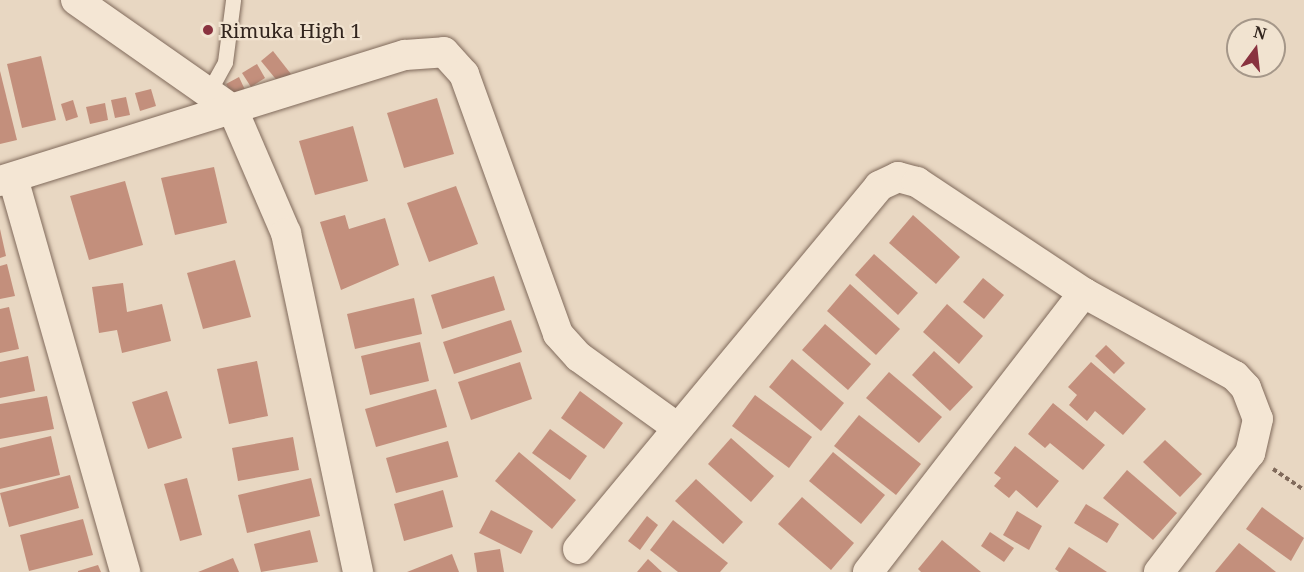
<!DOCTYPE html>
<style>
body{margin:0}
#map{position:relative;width:1304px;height:572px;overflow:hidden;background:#e8d7c2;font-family:"Noto Serif",serif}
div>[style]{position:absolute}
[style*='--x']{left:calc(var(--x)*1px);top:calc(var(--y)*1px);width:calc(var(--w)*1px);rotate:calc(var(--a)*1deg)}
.building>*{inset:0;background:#c38f7c}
.path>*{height:4px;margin-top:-2px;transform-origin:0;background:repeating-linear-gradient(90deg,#806a5b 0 4.5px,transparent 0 7.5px)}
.roads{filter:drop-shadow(0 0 2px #806a5b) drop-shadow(0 0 2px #806a5b)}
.lane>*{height:15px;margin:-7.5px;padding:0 7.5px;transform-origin:7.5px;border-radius:7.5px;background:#f4e6d4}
.street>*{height:30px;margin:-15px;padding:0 15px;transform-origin:15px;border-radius:15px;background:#f4e6d4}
.dots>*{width:16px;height:16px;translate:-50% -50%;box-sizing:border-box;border:3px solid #f1e3d0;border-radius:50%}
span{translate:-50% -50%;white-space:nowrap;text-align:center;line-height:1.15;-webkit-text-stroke:4.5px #f1e3d0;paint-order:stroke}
.poi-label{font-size:20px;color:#32251e}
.left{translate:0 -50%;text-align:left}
.north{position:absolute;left:1226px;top:18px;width:60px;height:60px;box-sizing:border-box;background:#f1e3d0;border:2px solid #a59789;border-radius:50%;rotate:15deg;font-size:16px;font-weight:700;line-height:24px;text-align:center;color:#32251e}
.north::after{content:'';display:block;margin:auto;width:21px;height:27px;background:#89323f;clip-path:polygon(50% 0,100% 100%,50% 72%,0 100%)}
</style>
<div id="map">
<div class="building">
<div style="clip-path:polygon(273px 51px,291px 74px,279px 83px,261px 61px)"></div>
<div style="clip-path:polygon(41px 56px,56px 120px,22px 128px,7px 64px)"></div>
<div style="clip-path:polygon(257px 64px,265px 78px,251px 87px,242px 73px)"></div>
<div style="clip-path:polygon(0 71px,17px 140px,0 144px)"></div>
<div style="clip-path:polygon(239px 77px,246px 92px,234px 98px,226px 84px)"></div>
<div style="clip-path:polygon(151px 89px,156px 106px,140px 111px,135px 93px)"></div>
<div style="clip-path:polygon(126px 97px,130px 115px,115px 118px,111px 100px)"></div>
<div style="clip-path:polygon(437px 98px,454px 154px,404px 168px,387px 113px)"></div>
<div style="clip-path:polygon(73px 100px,78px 117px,66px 121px,61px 104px)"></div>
<div style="clip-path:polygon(105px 103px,108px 120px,90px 124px,86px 107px)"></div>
<div style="clip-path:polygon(353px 126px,368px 181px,315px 195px,299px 141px)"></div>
<div style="clip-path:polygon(214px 167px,227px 223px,175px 235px,161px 178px)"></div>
<div style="clip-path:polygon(125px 181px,143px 245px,89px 260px,70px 196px)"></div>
<div style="clip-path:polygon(456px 186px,478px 244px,429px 262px,407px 203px)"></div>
<div style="clip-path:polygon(345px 215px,349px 229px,385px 218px,399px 265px,341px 290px,320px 222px)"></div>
<div style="clip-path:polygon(913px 215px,960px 257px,936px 284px,889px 243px)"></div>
<div style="clip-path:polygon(0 229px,6px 256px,0 258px)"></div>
<div style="clip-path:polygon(874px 254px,918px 293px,898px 315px,855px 275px)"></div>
<div style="clip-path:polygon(235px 260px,251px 317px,203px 329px,187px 273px)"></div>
<div style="clip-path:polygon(7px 264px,15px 296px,0 299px,0 266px)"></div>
<div style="clip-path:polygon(494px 276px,505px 310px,442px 329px,431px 295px)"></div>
<div style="clip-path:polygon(983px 278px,1004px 295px,984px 319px,963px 302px)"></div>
<div style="clip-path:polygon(123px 283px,127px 312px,162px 304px,171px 341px,122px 353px,117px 330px,99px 333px,92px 287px)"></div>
<div style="clip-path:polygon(850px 284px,900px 329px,876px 355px,827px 311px)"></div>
<div style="clip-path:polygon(414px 298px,422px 334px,355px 349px,347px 314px)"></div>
<div style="clip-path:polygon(947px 304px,983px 336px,959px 364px,923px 332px)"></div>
<div style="clip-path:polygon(9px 307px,19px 349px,0 353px,0 309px)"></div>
<div style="clip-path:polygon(511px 320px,522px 352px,454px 374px,443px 342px)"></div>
<div style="clip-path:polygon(825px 324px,871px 364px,848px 390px,802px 350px)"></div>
<div style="clip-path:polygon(420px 342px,429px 381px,370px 395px,361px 356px)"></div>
<div style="clip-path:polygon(1106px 345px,1125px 363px,1114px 374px,1095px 356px)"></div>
<div style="clip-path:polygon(934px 351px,973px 387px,950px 411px,912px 375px)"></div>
<div style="clip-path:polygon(28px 356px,35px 391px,0 398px,0 362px)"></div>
<div style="clip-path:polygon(792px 359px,844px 403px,821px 431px,769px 387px)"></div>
<div style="clip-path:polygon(257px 361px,268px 416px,229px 424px,217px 369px)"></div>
<div style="clip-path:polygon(520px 362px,532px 399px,471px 420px,458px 382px)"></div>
<div style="clip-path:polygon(1091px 362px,1146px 409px,1123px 435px,1095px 411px,1087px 421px,1069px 405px,1077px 395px,1068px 387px)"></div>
<div style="clip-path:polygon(889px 372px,942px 417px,919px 443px,866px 398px)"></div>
<div style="clip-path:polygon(436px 389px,447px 427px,376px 447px,365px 409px)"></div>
<div style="clip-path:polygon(167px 391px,182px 438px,148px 449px,132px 402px)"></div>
<div style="clip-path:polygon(580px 391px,623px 423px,604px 449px,561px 418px)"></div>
<div style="clip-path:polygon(755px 395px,812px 437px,789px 468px,732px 426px)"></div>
<div style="clip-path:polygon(47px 396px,54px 429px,0 439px,0 404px)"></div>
<div style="clip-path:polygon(1053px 403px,1105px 445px,1083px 470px,1050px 443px,1045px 448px,1028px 434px)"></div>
<div style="clip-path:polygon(859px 415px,921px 464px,896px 495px,834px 446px)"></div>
<div style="clip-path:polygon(550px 429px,587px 456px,570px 480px,532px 453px)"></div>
<div style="clip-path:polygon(51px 436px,60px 475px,0 489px,0 448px)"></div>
<div style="clip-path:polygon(293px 437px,299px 470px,238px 481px,232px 448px)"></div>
<div style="clip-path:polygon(731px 438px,774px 476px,751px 502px,708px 464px)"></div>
<div style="clip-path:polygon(1165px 440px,1202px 474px,1180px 497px,1143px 462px)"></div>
<div style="clip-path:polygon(448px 441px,458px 477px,396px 493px,386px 458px)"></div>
<div style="clip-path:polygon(1015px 446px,1059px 481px,1037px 508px,1016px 490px,1009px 498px,994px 486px,1001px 478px,994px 473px)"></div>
<div style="clip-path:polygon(519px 452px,576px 500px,552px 529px,495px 481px)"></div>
<div style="clip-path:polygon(833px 452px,885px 495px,861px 524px,809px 481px)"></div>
<div style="clip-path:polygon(1127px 470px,1177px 513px,1153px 540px,1103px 498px)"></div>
<div style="clip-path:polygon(70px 475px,79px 508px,9px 527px,0 493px)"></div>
<div style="clip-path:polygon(187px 478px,202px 535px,180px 541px,164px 484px)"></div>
<div style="clip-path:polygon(311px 478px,320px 516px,247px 533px,238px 495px)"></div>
<div style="clip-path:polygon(696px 479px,743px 522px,723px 544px,675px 501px)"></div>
<div style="clip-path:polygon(443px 490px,453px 527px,404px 541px,394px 504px)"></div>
<div style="clip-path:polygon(802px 497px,854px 543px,831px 570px,778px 524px)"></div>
<div style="clip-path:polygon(1086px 504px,1119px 524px,1107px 543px,1074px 523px)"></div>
<div style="clip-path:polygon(1262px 507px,1304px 538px,1291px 561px,1246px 529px)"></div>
<div style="clip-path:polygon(491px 510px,533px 531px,521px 554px,479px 533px)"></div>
<div style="clip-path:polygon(1017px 511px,1042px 526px,1029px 550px,1003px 535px)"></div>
<div style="clip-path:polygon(647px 516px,658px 525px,640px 550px,628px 541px)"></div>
<div style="clip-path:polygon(83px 519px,93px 555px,29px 571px,20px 535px)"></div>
<div style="clip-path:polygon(673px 520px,728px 563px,720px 572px,678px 572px,650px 550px)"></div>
<div style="clip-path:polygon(310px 530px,318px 562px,261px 572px,254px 544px)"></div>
<div style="clip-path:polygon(990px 532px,1014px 548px,1004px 562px,981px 546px)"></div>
<div style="clip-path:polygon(942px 540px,981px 572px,921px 572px,918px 569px)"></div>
<div style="clip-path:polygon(1239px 543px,1276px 572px,1215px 572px)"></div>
<div style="clip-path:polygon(1069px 547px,1107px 572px,1059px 572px,1055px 569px)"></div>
<div style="clip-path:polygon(500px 549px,504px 572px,477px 572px,474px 553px)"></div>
<div style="clip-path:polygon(452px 554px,459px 572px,407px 572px)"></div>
<div style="clip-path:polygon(233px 558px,239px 572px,198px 572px)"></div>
<div style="clip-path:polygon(648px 559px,662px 572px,637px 572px)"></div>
<div style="clip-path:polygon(98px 565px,101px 572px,78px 572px,78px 571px)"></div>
</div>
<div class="path">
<div style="--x:1273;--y:469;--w:37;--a:34"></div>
</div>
<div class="roads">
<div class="lane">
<div style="--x:208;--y:93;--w:35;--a:-61"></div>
<div style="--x:225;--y:62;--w:63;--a:-82.6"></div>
</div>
<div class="street">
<div style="--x:76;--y:0;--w:192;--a:35"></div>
<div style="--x:233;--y:110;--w:134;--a:66.7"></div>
<div style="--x:286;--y:233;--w:347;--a:78"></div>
<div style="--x:13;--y:178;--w:410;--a:74.1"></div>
<div style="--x:0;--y:181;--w:424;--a:-17.3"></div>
<div style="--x:405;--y:55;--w:39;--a:-4"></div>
<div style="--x:444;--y:52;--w:30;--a:48"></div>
<div style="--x:464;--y:74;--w:276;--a:70.1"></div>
<div style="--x:558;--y:334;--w:31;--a:48"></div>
<div style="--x:579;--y:357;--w:118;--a:35.7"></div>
<div style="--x:578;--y:549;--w:472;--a:-50.3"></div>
<div style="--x:879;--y:186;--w:21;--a:-25"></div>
<div style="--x:898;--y:177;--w:20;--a:15"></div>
<div style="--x:917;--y:182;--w:201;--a:33.6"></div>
<div style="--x:1084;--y:293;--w:172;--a:28.8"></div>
<div style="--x:1235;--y:376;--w:16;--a:47"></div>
<div style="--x:1246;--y:388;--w:33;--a:69"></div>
<div style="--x:1258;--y:419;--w:35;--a:103"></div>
<div style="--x:1250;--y:453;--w:150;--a:127.4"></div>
<div style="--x:868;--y:572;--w:353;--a:-52.3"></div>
</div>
</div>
<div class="dots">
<div style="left:208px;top:30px;background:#89323f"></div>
</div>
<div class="poi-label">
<span class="left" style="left:220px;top:30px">Rimuka High 1</span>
</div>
<div class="north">N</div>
</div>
